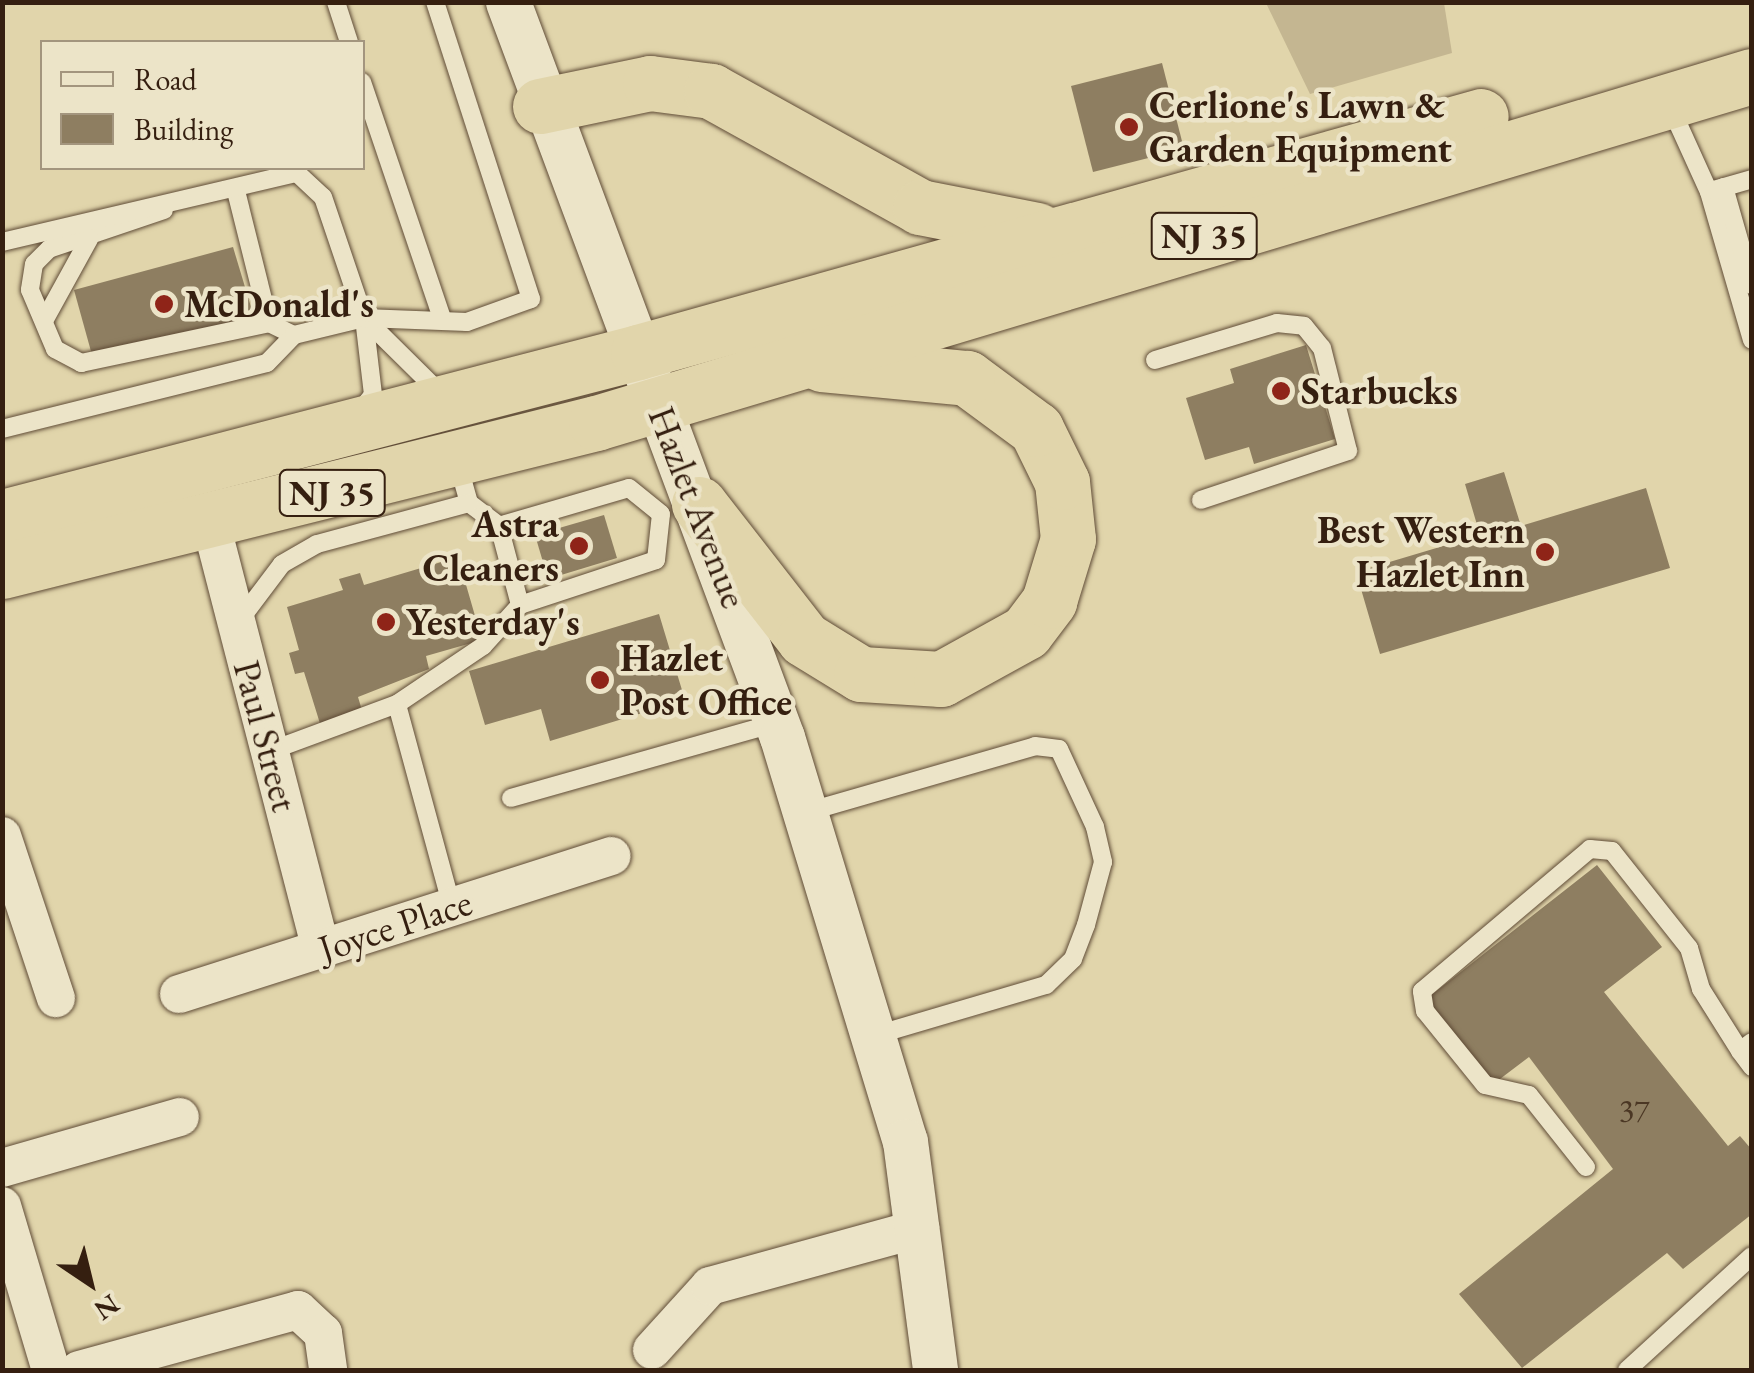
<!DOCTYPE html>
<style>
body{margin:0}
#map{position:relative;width:1754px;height:1373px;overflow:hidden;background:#e1d5ab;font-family:"EB Garamond",serif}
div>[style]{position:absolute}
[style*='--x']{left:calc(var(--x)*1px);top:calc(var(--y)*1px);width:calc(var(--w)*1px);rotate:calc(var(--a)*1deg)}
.green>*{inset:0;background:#c4b691}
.building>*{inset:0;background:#8e7e61}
.roads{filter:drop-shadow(0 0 2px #604c37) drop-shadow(0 0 2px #604c37)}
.service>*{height:18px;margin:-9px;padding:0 9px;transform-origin:9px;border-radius:9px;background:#ece4c8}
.minor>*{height:38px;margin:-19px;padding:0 19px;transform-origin:19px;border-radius:19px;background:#ece4c8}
.tertiary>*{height:45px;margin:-22.5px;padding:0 22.5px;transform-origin:22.5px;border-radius:22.5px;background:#ece4c8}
.trunk>*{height:55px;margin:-27.5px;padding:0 27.5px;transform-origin:27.5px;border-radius:27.5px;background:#e1d5ab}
.dots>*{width:28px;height:28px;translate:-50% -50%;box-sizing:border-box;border:5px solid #ece4c8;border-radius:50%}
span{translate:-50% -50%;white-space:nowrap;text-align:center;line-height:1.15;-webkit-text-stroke:9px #ece4c8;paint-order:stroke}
.number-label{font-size:32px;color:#4b3724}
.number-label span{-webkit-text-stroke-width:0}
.shield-label span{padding:2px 8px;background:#ece4c8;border:2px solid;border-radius:8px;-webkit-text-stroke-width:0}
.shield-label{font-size:35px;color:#351f10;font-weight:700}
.poi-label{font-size:38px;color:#351f10;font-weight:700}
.left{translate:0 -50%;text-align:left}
.right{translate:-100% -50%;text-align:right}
.street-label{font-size:38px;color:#351f10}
.frame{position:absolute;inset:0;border:5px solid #351f10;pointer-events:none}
.legend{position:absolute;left:40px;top:40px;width:325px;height:130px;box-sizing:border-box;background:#ece4c8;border:2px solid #a3957e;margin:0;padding:12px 18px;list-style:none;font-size:30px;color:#351f10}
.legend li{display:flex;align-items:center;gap:20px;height:50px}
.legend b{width:50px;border:2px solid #a3957e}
.north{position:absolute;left:40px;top:1233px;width:100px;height:100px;-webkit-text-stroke:8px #ece4c8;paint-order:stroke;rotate:145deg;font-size:28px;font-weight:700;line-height:40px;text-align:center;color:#351f10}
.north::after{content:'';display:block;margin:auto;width:35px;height:45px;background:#351f10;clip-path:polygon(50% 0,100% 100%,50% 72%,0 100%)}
</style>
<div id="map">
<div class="green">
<div style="clip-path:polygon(1266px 3px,1444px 3px,1452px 53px,1310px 94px)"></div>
</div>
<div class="building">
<div style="clip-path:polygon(1162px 63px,1184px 149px,1093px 172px,1071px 86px)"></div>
<div style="clip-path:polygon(233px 247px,254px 317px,92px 355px,74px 290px)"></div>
<div style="clip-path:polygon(1306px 345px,1335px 439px,1254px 464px,1249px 447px,1205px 460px,1186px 398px,1234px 383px,1230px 369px)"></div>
<div style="clip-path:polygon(1504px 472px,1521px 526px,1646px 488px,1670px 568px,1380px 654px,1356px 572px,1480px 535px,1465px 484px)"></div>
<div style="clip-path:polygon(604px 515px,617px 558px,548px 579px,535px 535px)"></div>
<div style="clip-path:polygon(458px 557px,482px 640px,426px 656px,429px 669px,358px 697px,364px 717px,322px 730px,304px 672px,295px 674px,289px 653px,299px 650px,287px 607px,343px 590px,339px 579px,360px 573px,364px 585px)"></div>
<div style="clip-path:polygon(659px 614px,685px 700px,550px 741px,541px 709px,485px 725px,469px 671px)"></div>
<div style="clip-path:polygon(1597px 865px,1662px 947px,1604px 992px,1728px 1146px,1740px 1136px,1752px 1150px,1752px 1214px,1683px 1269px,1667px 1253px,1522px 1368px,1459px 1294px,1613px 1169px,1529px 1057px,1492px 1085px,1425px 1000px)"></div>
</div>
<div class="roads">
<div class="service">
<div style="--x:336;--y:2;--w:42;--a:72"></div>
<div style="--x:362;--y:82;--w:247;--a:71.3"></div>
<div style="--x:1670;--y:106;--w:94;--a:65.6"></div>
<div style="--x:1709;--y:192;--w:154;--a:73.8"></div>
<div style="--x:1724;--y:187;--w:102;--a:74.1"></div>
<div style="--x:1714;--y:190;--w:40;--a:-16"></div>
<div style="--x:236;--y:191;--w:136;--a:76"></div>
<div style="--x:164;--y:210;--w:121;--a:161.3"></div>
<div style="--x:49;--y:249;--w:21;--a:135"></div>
<div style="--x:34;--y:264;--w:26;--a:99"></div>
<div style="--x:30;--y:290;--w:64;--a:67"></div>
<div style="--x:55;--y:349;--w:30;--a:28"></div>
<div style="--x:81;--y:363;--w:192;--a:-12"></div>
<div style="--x:269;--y:323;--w:28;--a:26"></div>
<div style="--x:2;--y:242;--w:303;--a:-13.2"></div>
<div style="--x:297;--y:173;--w:35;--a:43"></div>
<div style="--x:323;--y:197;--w:128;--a:71.3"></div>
<div style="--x:364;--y:318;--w:78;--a:83.3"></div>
<div style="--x:373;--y:395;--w:21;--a:129"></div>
<div style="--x:364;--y:318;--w:103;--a:44.6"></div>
<div style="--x:44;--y:321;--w:94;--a:-61.2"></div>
<div style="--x:1155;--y:360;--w:127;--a:-16.9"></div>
<div style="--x:1277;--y:323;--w:27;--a:6"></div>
<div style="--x:1304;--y:326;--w:28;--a:51"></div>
<div style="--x:1322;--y:348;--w:106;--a:75.8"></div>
<div style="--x:1348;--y:451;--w:155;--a:161.6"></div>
<div style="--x:2;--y:429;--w:273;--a:-14"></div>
<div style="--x:267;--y:363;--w:39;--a:-46"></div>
<div style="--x:294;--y:335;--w:72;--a:-13.7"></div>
<div style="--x:364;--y:318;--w:103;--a:2.2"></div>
<div style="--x:467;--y:322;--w:68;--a:-19.8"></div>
<div style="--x:531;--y:299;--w:312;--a:-107.9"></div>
<div style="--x:458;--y:464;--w:41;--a:74.2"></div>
<div style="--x:469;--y:503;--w:38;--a:37"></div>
<div style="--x:499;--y:526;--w:82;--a:75.1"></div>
<div style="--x:499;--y:526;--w:135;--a:-16.3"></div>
<div style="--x:629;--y:488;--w:41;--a:39.1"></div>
<div style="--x:239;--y:621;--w:71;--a:-53"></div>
<div style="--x:282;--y:564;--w:40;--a:-29.7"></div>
<div style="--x:317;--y:544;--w:157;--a:-15.1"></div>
<div style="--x:270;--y:751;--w:135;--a:-20.3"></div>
<div style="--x:511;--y:798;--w:275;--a:-15.8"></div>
<div style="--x:807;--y:812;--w:237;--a:-16.1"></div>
<div style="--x:1035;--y:746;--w:24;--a:7"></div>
<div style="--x:1059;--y:749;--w:86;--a:65.2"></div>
<div style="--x:1095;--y:827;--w:36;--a:77"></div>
<div style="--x:1103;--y:862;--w:65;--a:105.1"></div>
<div style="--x:1086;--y:925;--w:36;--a:111"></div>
<div style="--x:1073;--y:959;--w:37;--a:136"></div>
<div style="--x:1046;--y:985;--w:180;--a:163.6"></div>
<div style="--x:452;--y:907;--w:210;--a:-105.2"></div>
<div style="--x:397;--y:704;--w:104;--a:-34"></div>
<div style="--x:483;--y:646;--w:55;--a:-47.9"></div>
<div style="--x:520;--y:605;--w:143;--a:-18.3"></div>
<div style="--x:656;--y:560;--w:46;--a:-83.8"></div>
<div style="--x:1752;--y:1042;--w:15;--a:143"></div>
<div style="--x:1740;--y:1051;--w:20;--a:53"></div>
<div style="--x:1586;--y:1167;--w:92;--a:-128.4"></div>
<div style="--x:1529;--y:1095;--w:45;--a:-167.2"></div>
<div style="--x:1485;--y:1085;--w:95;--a:-129"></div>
<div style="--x:1425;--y:1011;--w:20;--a:-99"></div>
<div style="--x:1422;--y:991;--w:220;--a:-40.2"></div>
<div style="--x:1590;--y:849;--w:22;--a:5"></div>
<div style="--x:1612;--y:851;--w:124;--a:51.6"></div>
<div style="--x:1689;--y:948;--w:43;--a:73.7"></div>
<div style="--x:1701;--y:989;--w:73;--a:57.8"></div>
<div style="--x:1627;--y:1370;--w:169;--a:-42.4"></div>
</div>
<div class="minor">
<div style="--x:211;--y:524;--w:438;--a:75.5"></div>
<div style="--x:2;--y:836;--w:171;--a:71.6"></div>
<div style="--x:179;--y:994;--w:454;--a:-17.7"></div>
<div style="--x:2;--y:1168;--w:185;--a:-16"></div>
<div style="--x:2;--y:1206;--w:171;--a:73.4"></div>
<div style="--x:652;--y:1350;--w:86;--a:-47.8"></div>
<div style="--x:710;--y:1286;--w:218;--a:-15.4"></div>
<div style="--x:79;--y:1370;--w:227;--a:-15.3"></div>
<div style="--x:298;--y:1310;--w:34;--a:43"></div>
<div style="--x:323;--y:1333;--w:37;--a:82"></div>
</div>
<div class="tertiary">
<div style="--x:508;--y:2;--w:784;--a:69.56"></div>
<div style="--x:782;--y:737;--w:422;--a:73.1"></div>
<div style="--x:905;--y:1141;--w:231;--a:82.5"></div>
</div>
<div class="trunk">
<div style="--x:540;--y:106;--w:112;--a:-11.8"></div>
<div style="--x:650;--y:83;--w:62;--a:7.5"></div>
<div style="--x:711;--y:91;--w:239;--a:29"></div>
<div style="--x:920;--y:207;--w:119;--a:11.1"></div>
<div style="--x:699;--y:504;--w:171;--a:52.1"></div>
<div style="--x:804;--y:639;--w:67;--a:31.6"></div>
<div style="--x:861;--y:674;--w:80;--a:3.6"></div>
<div style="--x:941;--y:679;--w:97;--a:-28.9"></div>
<div style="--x:1026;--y:632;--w:39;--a:-53"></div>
<div style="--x:1049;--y:601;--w:65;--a:-73"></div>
<div style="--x:1068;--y:539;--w:57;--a:-96"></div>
<div style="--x:1062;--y:482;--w:59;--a:-116.1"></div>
<div style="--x:1036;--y:429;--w:86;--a:-143.5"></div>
<div style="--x:967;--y:378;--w:146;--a:-174.5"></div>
<div style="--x:2;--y:517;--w:657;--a:-14.54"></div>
<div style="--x:638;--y:352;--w:875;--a:-15.64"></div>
<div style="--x:2;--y:571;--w:612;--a:-13.99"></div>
<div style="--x:596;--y:423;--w:1207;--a:-16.71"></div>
</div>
</div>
<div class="dots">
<div style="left:1129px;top:127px;background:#8f2418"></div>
<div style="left:164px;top:304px;background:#8f2418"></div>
<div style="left:1281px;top:391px;background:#8f2418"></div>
<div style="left:579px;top:546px;background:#8f2418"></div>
<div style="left:1545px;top:552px;background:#8f2418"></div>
<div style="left:386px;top:622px;background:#8f2418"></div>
<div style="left:600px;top:680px;background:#8f2418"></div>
</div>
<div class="number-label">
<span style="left:1634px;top:1110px">37</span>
</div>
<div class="shield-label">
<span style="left:1204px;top:236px">NJ 35</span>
<span style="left:332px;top:493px">NJ 35</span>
</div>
<div class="poi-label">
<span class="left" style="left:1149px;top:127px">Cerlione's Lawn &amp;<br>Garden Equipment</span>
<span class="left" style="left:184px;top:304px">McDonald's</span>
<span class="left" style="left:1301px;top:391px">Starbucks</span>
<span class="right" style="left:559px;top:546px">Astra<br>Cleaners</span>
<span class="right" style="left:1525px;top:552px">Best Western<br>Hazlet Inn</span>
<span class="left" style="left:406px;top:622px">Yesterday's</span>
<span class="left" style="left:620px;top:680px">Hazlet<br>Post Office</span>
</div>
<div class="street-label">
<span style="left:698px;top:507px;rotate:69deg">Hazlet Avenue</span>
<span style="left:266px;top:736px;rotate:75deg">Paul Street</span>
<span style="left:395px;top:925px;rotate:-18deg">Joyce Place</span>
</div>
<div class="frame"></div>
<ul class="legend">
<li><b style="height:12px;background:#ece4c8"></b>Road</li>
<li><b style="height:28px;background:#8e7e61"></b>Building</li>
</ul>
<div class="north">N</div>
</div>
